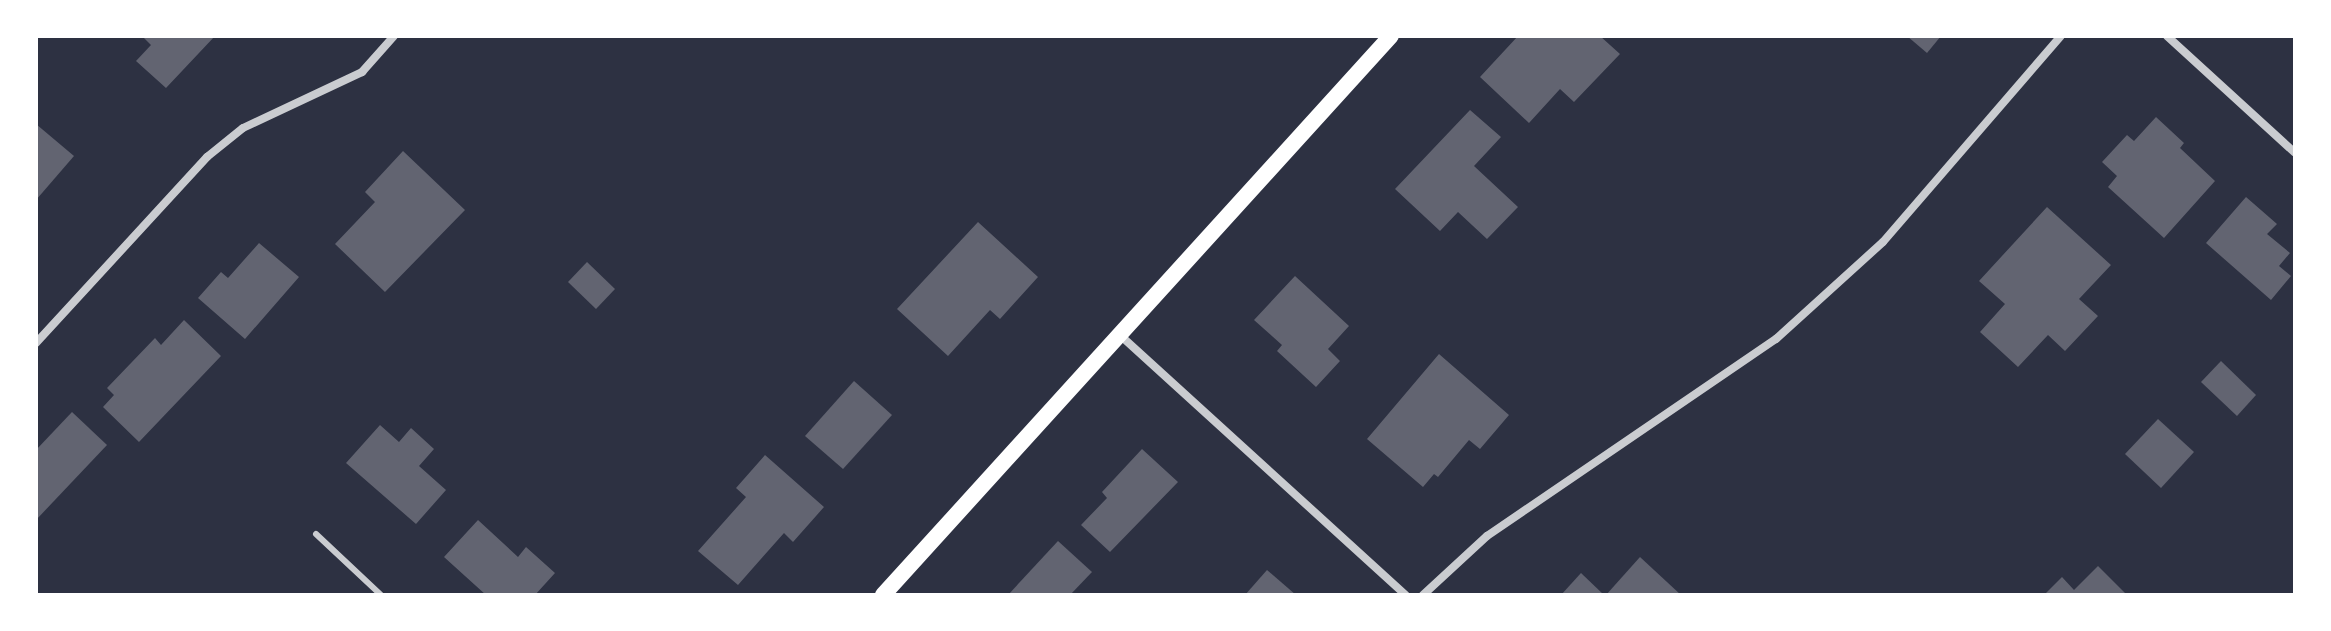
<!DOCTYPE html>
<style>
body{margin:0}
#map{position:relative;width:2331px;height:631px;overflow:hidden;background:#2d3142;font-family:Commissioner,sans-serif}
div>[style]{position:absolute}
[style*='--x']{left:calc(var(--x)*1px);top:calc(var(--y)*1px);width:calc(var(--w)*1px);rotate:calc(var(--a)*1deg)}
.building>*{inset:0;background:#626471}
.service>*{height:6px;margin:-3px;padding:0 3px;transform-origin:3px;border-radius:3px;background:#caccd0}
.minor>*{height:8px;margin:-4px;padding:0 4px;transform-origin:4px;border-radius:4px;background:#caccd0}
.secondary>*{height:16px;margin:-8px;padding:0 8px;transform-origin:8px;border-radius:8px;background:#fff}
span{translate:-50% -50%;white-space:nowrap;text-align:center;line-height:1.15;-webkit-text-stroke:8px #fff;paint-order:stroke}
.frame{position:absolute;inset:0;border:38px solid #fff;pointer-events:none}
</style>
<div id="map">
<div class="building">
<div style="clip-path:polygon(142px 36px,215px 36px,166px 88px,136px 61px,151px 45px)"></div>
<div style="clip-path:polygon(1518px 36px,1600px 36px,1620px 54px,1574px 102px,1560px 89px,1529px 123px,1480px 77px)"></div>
<div style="clip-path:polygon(1907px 36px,1941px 36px,1927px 53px)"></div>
<div style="clip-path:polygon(1470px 110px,1501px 137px,1474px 166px,1518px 207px,1487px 239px,1458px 212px,1440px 231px,1395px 189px)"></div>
<div style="clip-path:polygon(2156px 117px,2184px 143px,2180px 148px,2215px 181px,2164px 238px,2108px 187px,2117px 176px,2102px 162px,2127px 135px,2134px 141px)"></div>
<div style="clip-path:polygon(36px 124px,74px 156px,36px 200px)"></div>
<div style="clip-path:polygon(403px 151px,465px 210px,385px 292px,335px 244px,375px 202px,365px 192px)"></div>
<div style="clip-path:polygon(2246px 197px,2277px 224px,2267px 234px,2290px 253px,2279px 266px,2291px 276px,2271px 300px,2206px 243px)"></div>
<div style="clip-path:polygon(2047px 207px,2111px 265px,2079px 299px,2098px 316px,2065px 351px,2048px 335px,2018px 367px,1980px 332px,2005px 304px,1979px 281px)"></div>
<div style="clip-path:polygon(978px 222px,1038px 277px,1000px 319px,990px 310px,948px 356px,897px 309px)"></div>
<div style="clip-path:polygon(259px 243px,299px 277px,245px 339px,198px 298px,221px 272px,228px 278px)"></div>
<div style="clip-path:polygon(587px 262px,615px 289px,596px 309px,568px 282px)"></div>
<div style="clip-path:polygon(1295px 276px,1349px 326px,1328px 349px,1340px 361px,1316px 387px,1277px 351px,1282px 345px,1254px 320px)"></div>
<div style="clip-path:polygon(184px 320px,221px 356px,139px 442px,103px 407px,114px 395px,107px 388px,155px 338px,161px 345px)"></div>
<div style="clip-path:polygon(1439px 354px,1509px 415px,1480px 449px,1469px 440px,1438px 477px,1434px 474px,1423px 487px,1367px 439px)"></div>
<div style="clip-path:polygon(2221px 361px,2256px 395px,2237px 416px,2201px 382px)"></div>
<div style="clip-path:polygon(854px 381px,892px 415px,843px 469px,805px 436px)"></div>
<div style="clip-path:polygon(72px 412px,107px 445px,36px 520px,36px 450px)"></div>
<div style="clip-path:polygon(2158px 419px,2194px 452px,2161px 488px,2125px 454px)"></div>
<div style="clip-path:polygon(380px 425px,399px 442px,411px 428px,434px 449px,419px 466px,446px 490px,416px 524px,346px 463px)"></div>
<div style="clip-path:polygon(1142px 449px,1178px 482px,1110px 552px,1081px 525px,1107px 498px,1102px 492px)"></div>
<div style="clip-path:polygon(765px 455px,824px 507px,793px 542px,784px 533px,738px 585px,698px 551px,746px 497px,736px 488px)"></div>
<div style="clip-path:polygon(478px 520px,518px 557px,526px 547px,555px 573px,535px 595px,486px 595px,444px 557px)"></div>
<div style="clip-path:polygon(1058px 541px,1092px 572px,1070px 595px,1008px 595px)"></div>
<div style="clip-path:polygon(1640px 557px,1681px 595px,1606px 595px)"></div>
<div style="clip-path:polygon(2098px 566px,2127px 595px,2044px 595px,2062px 577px,2074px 590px)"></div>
<div style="clip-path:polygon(1267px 570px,1296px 595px,1245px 595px)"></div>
<div style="clip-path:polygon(1581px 573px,1604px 595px,1561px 595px)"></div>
</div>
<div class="service">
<div style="--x:316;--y:534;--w:89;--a:43.2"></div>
</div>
<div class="minor">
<div style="--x:2167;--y:36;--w:173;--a:42.4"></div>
<div style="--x:1121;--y:336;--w:385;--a:42.3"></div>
<div style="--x:36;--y:343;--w:253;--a:-47.4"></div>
<div style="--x:207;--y:157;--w:46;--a:-38.9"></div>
<div style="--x:243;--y:128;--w:132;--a:-25.2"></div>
<div style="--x:362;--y:72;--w:48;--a:-48.4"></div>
<div style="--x:1423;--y:595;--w:87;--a:-42.7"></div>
<div style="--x:1487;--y:536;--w:350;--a:-34.3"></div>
<div style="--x:1776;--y:339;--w:144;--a:-42.2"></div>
<div style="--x:1883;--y:242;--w:272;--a:-49.2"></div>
</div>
<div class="secondary">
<div style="--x:883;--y:595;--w:755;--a:-47.74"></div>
</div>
<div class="frame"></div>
</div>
